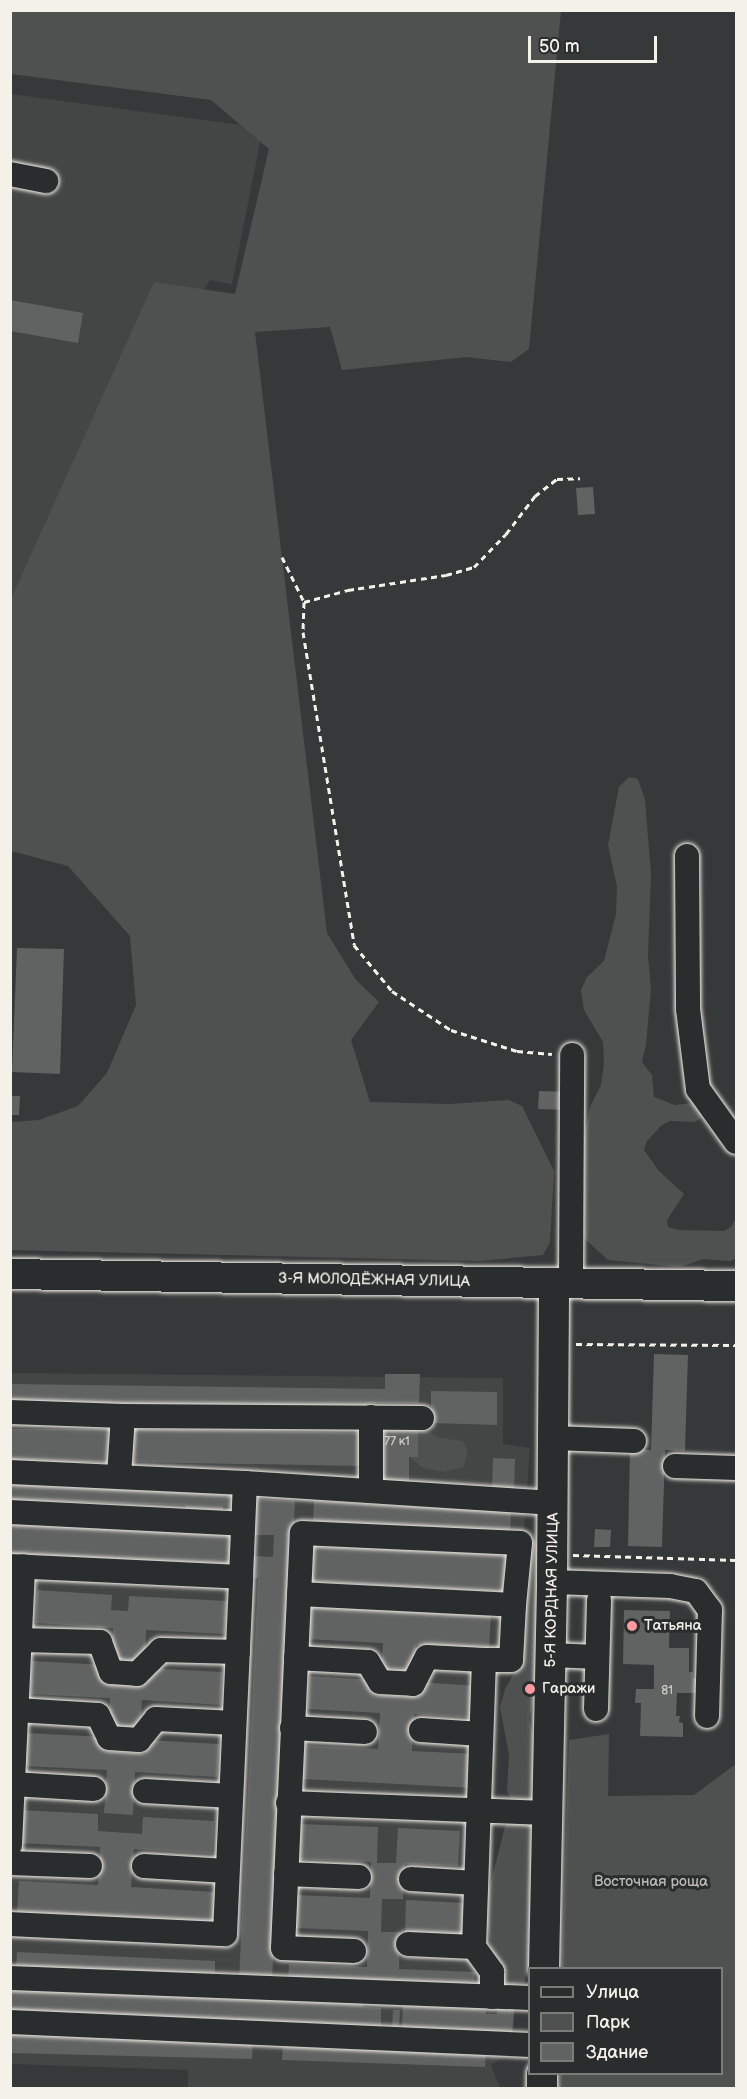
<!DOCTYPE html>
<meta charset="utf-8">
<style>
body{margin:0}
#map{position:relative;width:747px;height:2099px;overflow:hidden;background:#363939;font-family:"Balsamiq Sans",sans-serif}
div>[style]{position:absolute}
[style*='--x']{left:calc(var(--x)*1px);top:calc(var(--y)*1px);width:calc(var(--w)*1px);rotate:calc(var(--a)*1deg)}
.built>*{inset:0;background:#434645}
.green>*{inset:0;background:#4e514f}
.building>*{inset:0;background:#616362}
.path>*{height:3px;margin-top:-1.5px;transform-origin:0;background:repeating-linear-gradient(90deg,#f4f1e8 0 6px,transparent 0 10.5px)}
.roads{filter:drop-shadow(0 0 2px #f4f1e8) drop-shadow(0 0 2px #f4f1e8)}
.minor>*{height:24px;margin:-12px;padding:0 12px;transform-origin:12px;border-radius:12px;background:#2a2d2e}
.major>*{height:30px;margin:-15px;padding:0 15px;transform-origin:15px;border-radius:15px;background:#2a2d2e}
.dots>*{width:16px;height:16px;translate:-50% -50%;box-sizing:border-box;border:3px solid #2a2d2e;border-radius:50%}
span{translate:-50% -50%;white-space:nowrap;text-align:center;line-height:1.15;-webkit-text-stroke:6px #2a2d2e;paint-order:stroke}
.number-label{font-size:12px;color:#cfcec6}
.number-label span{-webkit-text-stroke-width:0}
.street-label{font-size:15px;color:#f4f1e8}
.poi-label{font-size:15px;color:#f4f1e8}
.left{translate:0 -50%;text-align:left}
.park-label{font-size:15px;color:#bab9b2}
.frame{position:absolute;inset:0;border:12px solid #f4f1e8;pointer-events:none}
.legend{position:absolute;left:528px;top:1967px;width:195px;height:108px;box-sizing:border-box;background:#2a2d2e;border:2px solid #7b7b78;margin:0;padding:8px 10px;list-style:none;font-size:18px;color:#f4f1e8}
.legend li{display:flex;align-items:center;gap:12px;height:30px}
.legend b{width:30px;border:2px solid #7b7b78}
.scale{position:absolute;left:528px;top:36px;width:129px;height:27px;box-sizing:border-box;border:3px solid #f4f1e8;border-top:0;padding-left:8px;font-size:18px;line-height:21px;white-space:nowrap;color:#f4f1e8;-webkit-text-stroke:4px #2a2d2e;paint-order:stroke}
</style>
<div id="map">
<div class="built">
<div style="clip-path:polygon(11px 94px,263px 128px,232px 284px,210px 280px,143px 380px,11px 610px)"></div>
<div style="clip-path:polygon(11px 1373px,503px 1378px,503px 1444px,530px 1448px,515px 1650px,496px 1651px,483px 1956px,517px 1983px,512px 2051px,491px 2065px,500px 2088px,188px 2088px,188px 2070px,11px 2064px)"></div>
</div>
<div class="green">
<div style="clip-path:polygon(11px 10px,561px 11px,529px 349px,511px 362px,467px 357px,342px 370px,330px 327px,255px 332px,327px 933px,356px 980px,379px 1002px,351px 1040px,370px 1102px,449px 1104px,509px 1100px,522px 1106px,554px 1171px,550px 1242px,543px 1255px,480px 1261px,11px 1250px,11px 1122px,39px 1120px,78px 1106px,107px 1073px,136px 1005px,130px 936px,68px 866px,11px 851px,11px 599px,154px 282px,235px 294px,269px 149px,211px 100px,11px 74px)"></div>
<div style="clip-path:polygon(629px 777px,638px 779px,645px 800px,651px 874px,648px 955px,651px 989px,646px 1045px,642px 1062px,652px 1075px,654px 1097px,675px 1105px,693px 1103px,701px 1112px,700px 1119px,694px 1122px,670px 1121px,662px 1125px,647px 1141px,644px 1150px,659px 1171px,684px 1194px,667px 1220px,668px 1227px,679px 1230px,724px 1231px,731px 1227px,736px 1218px,736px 1259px,730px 1261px,704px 1259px,680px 1267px,608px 1260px,585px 1239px,580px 1219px,584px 1164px,582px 1146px,590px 1107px,601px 1085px,604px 1064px,603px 1042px,584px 1010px,581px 990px,587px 977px,604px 961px,616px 914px,617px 887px,608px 845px,619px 787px)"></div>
<div style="clip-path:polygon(418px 1426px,440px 1438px,463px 1441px,468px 1452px,463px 1467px,443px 1472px,423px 1468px,409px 1457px,418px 1457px)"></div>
<div style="clip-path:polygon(529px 1536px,535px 1541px,546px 1563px,548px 1639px,529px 1719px,538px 1751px,535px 1797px,531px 1807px,514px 1805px,507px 1791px,509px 1755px,500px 1707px,505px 1689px,517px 1668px)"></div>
<div style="clip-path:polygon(609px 1734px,608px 1796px,694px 1795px,736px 1764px,736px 2088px,559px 2088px,560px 2074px,722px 2074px,722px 1968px,562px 1968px,569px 1740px)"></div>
<div style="clip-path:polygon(514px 1818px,537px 1822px,535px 1947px,524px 1983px,509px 1984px,499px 1976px,493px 1961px,485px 1906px,505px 1826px)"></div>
</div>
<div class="building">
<div style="clip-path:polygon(10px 300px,83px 313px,78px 343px,10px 331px)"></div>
<div style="clip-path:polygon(593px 487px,595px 514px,578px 515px,576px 488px)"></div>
<div style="clip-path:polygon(17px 948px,64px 949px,60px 1074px,12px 1072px)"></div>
<div style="clip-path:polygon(539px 1091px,570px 1092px,569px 1110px,538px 1109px)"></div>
<div style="clip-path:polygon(10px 1096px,20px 1096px,19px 1115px,10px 1115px)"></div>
<div style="clip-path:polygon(654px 1354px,688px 1355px,685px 1451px,665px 1450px,662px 1547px,628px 1546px,630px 1449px,651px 1450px)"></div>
<div style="clip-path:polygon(385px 1374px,420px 1374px,419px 1403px,367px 1403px,367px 1407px,10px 1402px,10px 1384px,385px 1389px)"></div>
<div style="clip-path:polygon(431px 1391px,497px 1392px,497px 1425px,431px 1423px)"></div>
<div style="clip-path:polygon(376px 1426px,418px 1426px,418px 1457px,409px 1457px,409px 1487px,375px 1487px)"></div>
<div style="clip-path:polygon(10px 1429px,110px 1429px,110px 1462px,10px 1462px)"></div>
<div style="clip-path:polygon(133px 1429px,364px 1433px,363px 1466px,133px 1462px)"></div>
<div style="clip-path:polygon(493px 1458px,515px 1459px,514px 1492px,492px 1491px)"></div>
<div style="clip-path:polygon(10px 1483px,239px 1489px,238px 1507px,223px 1506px,223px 1516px,185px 1515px,185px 1505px,10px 1500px)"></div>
<div style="clip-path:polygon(254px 1499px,295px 1501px,272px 1981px,239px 1980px,258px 1578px,251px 1578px,252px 1556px,273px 1557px,274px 1535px,252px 1535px)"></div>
<div style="clip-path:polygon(314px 1501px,511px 1512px,510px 1534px,313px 1523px)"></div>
<div style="clip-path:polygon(10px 1520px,234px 1532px,232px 1572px,10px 1560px)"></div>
<div style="clip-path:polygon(595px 1529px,611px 1530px,610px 1547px,594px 1547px)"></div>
<div style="clip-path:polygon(309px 1543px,510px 1554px,508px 1592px,307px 1581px)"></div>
<div style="clip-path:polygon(37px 1590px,112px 1595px,111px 1610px,128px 1611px,129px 1596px,227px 1601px,225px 1634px,146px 1630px,145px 1664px,111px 1662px,113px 1628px,36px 1623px)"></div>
<div style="clip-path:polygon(306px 1605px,491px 1615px,489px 1649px,416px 1645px,414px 1679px,381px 1677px,383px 1643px,305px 1639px)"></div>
<div style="clip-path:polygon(624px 1610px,670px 1611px,669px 1648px,689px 1648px,689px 1672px,693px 1672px,693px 1678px,699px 1678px,699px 1693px,677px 1693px,676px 1716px,680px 1716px,679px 1722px,683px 1723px,683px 1737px,640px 1736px,641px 1703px,635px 1703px,636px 1689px,654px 1689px,654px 1665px,623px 1664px)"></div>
<div style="clip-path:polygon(32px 1661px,105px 1665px,104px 1684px,144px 1686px,145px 1668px,222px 1672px,221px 1705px,142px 1700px,140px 1735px,108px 1733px,110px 1698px,30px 1694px)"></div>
<div style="clip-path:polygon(309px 1676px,374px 1680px,374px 1695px,417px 1697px,418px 1682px,477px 1686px,475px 1718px,414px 1714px,412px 1751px,475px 1754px,474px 1788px,303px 1779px,305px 1745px,378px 1749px,380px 1713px,308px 1709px)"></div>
<div style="clip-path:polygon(26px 1733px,105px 1737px,104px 1751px,145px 1754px,146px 1740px,219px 1744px,217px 1777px,135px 1772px,133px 1815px,104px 1813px,107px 1770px,24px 1766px)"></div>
<div style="clip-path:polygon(20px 1810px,98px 1814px,98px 1831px,142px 1834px,143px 1817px,214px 1821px,212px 1854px,134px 1849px,131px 1887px,215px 1892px,213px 1924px,17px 1913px,19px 1881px,98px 1885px,100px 1847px,18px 1843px)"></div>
<div style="clip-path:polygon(300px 1824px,378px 1827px,377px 1863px,396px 1863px,398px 1828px,460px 1831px,458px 1866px,405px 1864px,403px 1899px,382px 1899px,381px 1932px,400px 1932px,399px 1969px,475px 1972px,474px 1989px,288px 1981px,289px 1964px,367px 1967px,368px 1931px,295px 1928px,296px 1895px,370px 1898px,371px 1862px,299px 1859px)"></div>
<div style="clip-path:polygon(406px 1900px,466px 1903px,465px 1936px,405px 1933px)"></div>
<div style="clip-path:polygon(17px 1952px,215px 1961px,215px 1979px,16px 1970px)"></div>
<div style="clip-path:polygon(10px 1984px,363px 1999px,363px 2007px,381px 2008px,381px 2028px,10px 2013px)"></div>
<div style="clip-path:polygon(403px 1998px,486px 2003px,486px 2014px,497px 2014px,497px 2006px,514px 2007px,512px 2035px,402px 2029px)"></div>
<div style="clip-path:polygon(393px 2010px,400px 2010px,399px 2028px,392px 2028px)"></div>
<div style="clip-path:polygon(10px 2035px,253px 2040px,252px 2059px,10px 2053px)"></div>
<div style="clip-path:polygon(283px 2043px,486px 2050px,485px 2067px,282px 2060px)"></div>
</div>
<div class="path">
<div style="--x:282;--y:557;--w:50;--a:63.9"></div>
<div style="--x:304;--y:602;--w:30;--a:92"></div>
<div style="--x:303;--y:632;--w:317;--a:80.7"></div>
<div style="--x:354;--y:945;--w:60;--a:50.4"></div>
<div style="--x:392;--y:991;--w:71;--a:33.5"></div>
<div style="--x:451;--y:1030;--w:69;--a:17.7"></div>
<div style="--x:517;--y:1051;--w:35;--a:5"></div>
<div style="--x:304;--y:602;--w:46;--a:-15.3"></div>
<div style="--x:348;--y:590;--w:99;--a:-8.7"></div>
<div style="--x:446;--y:575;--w:29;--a:-16"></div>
<div style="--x:474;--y:567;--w:46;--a:-45.9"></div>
<div style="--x:506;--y:534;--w:48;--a:-52.7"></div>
<div style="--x:535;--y:496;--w:28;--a:-38"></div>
<div style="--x:557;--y:479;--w:23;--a:-2"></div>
<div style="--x:576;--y:1344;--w:160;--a:0.4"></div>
<div style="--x:573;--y:1555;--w:163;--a:1.8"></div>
</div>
<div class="roads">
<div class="minor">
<div style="--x:10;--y:174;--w:37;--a:11"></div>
<div style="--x:687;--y:856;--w:153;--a:89.6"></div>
<div style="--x:688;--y:1009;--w:81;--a:82.9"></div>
<div style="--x:698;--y:1089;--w:65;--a:54.4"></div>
<div style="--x:571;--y:1283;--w:228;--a:-89.7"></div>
<div style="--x:10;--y:1412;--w:113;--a:2"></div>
<div style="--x:123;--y:1416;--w:299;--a:0.4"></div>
<div style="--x:371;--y:1417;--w:74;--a:90"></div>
<div style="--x:553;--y:1438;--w:81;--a:2.1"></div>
<div style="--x:675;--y:1466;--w:61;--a:1.9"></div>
<div style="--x:10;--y:1472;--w:235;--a:2.7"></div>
<div style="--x:119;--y:1476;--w:60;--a:-86.2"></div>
<div style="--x:10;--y:1512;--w:233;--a:2.9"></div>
<div style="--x:10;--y:1566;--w:231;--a:2.7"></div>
<div style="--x:241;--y:1577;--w:94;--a:-87.6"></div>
<div style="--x:245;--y:1483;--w:309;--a:3.7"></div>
<div style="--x:552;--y:1582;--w:118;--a:1.9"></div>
<div style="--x:670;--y:1586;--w:26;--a:11"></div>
<div style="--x:696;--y:1591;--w:24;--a:54"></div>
<div style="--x:710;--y:1610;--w:106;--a:91.6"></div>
<div style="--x:299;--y:1594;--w:215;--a:2.9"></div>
<div style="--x:514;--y:1605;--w:55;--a:93.1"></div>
<div style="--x:511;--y:1660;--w:27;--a:180"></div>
<div style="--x:484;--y:1660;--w:287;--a:92"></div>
<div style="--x:474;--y:1947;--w:31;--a:54"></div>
<div style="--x:492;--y:1972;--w:25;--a:90"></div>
<div style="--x:20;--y:1640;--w:80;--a:1.4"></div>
<div style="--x:100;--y:1642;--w:32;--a:70"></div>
<div style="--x:111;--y:1672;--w:26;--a:4"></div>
<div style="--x:137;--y:1674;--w:34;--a:-45"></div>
<div style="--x:161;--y:1650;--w:77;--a:1.5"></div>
<div style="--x:551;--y:1655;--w:46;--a:2.5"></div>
<div style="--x:296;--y:1658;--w:72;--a:3.2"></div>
<div style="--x:368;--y:1662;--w:23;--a:59"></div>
<div style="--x:380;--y:1682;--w:33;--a:3"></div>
<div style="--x:413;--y:1684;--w:30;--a:-63"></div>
<div style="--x:427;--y:1657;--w:57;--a:3"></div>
<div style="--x:596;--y:1709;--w:109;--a:-88.4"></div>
<div style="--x:17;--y:1710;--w:81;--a:3.5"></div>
<div style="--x:98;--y:1715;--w:25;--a:64"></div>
<div style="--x:109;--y:1738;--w:30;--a:4"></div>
<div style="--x:139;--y:1740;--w:27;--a:-51"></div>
<div style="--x:156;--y:1719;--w:78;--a:2.9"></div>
<div style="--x:292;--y:1728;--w:73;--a:3.1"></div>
<div style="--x:421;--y:1730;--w:60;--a:3.8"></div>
<div style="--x:13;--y:1784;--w:81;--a:3.5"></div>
<div style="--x:145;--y:1791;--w:86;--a:3.3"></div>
<div style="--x:288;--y:1803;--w:259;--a:2.2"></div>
<div style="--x:10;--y:1845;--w:279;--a:-87.3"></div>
<div style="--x:10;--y:1863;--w:80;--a:2.1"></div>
<div style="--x:144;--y:1866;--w:83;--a:3.4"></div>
<div style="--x:286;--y:1874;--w:73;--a:2.4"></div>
<div style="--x:411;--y:1879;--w:65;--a:3.5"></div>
<div style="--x:10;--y:1924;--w:215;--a:2.7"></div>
<div style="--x:225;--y:1934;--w:357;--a:-87.4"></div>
<div style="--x:408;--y:1944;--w:66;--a:2.6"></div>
<div style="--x:354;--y:1951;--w:71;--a:-177.6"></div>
<div style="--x:283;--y:1948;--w:415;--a:-87.4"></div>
<div style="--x:302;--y:1533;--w:218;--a:2.6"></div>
<div style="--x:520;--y:1543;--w:62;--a:95.5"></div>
<div style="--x:10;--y:1978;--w:520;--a:2.2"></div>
<div style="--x:10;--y:2022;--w:521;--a:2.53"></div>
</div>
<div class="major">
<div style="--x:10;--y:1274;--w:726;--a:0.95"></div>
<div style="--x:544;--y:1968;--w:386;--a:-88.8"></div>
<div style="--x:552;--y:1582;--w:299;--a:-89.6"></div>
<div style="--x:542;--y:2088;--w:14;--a:-90"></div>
</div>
</div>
<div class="dots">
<div style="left:632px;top:1626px;background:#ff9aa2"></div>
<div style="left:530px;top:1689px;background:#ff9aa2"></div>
</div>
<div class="number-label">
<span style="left:397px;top:1442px">77 к1</span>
<span style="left:667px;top:1691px">81</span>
</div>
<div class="street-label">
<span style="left:374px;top:1280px;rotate:1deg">3-Я МОЛОДЁЖНАЯ УЛИЦА</span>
<span style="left:552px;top:1590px;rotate:-89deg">5-Я КОРДНАЯ УЛИЦА</span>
</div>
<div class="poi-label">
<span class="left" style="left:644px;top:1626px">Татьяна</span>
<span class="left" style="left:542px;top:1689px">Гаражи</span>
</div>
<div class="park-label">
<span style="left:651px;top:1882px">Восточная роща</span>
</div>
<div class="frame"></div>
<ul class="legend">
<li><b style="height:8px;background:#2a2d2e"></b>Улица</li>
<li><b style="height:16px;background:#4e514f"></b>Парк</li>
<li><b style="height:16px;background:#616362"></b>Здание</li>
</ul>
<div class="scale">50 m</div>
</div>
